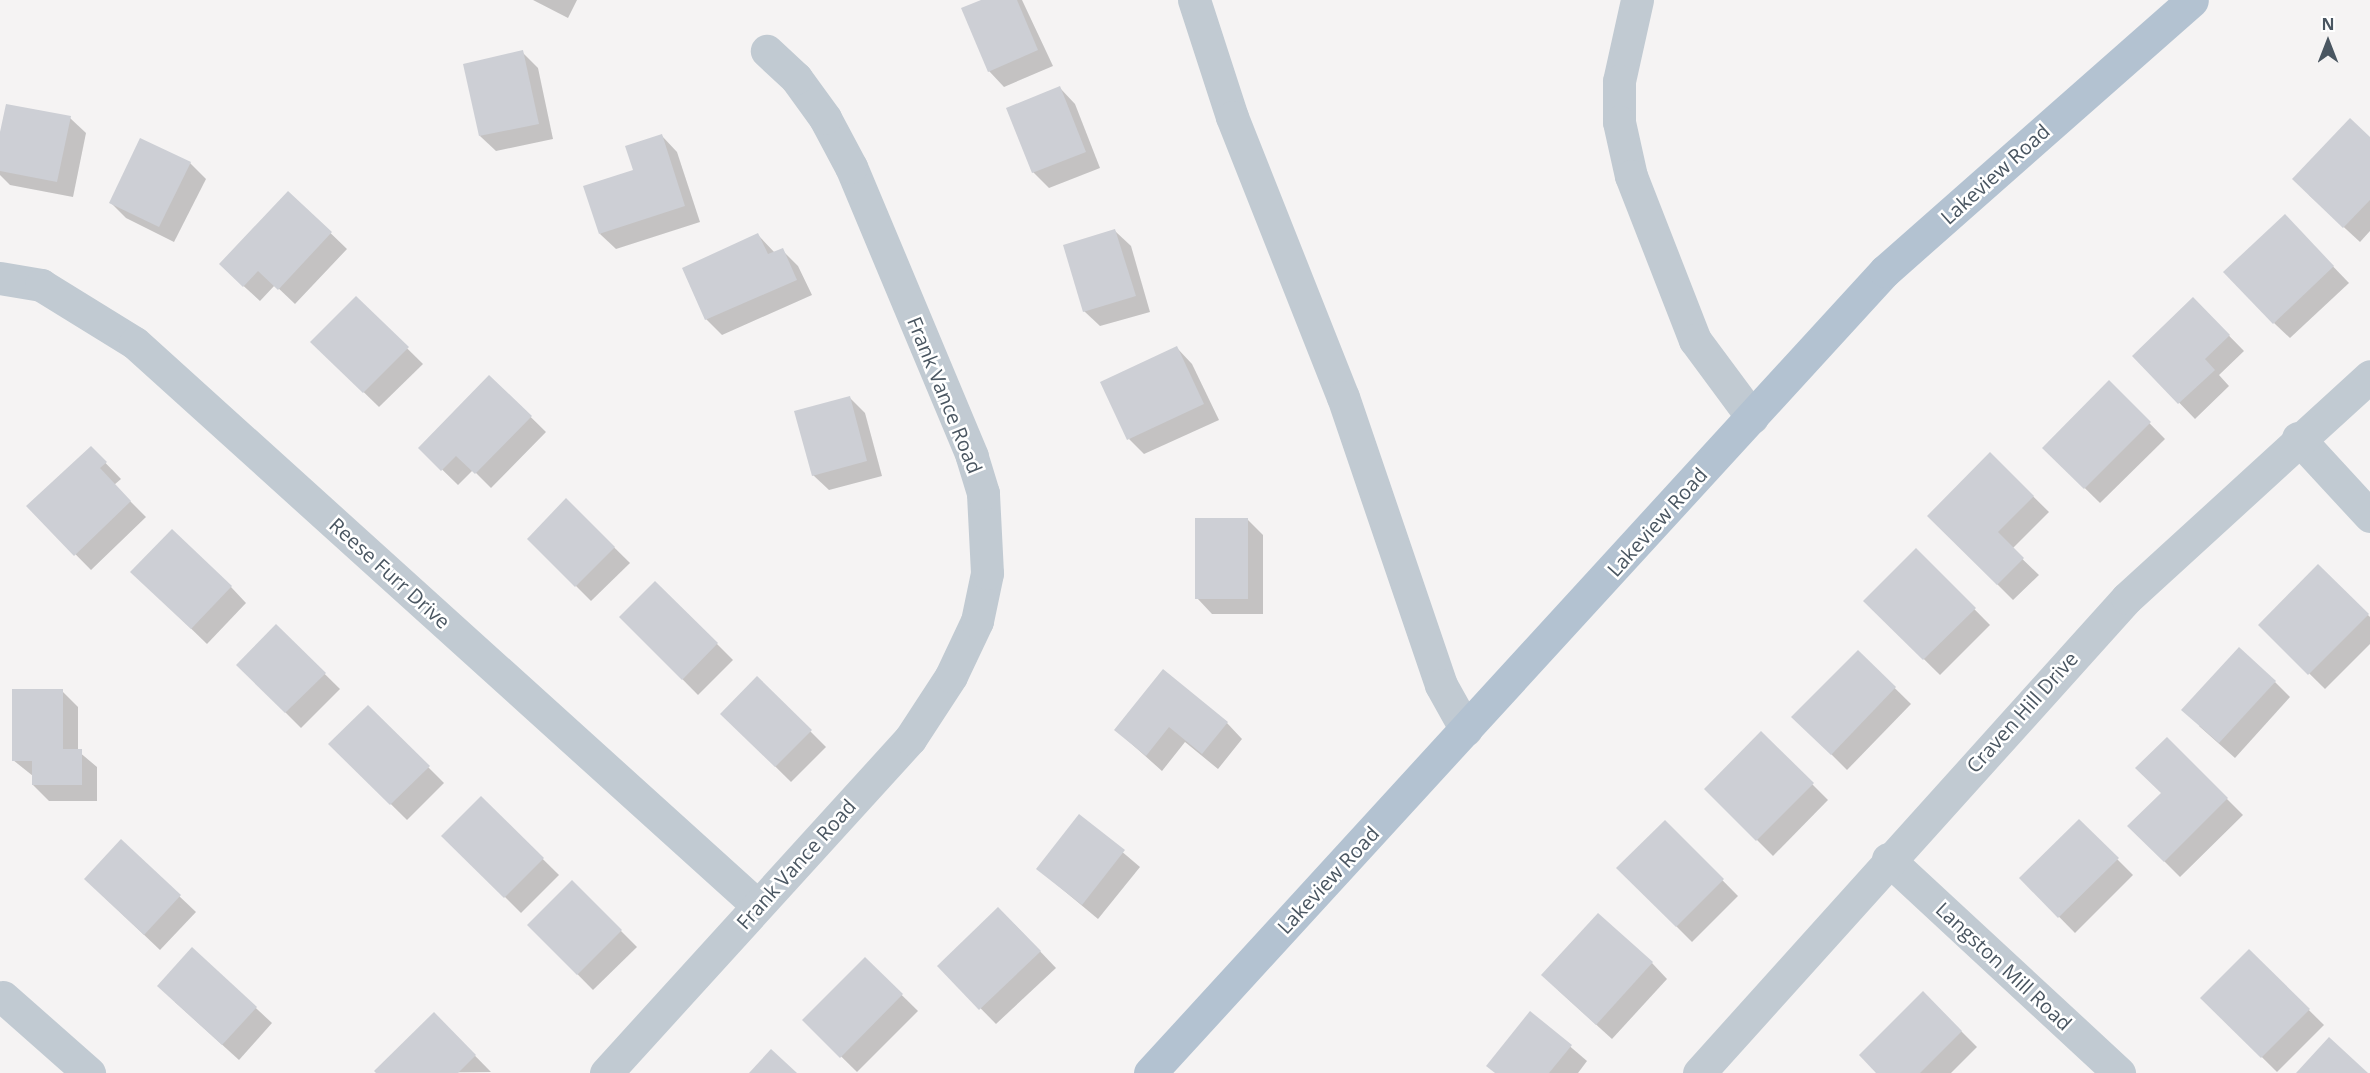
<!DOCTYPE html>
<style>
body{margin:0}
#map{position:relative;width:2370px;height:1073px;overflow:hidden;background:#f5f3f3;font-family:"Open Sans",sans-serif}
div>[style]{position:absolute}
[style*='--x']{left:calc(var(--x)*1px);top:calc(var(--y)*1px);width:calc(var(--w)*1px);rotate:calc(var(--a)*1deg)}
.shadow>*{inset:0;background:#0003}
.building>*{inset:0;background:#cdcfd5}
.minor>*{height:33px;margin:-16.5px;padding:0 16.5px;transform-origin:16.5px;border-radius:16.5px;background:#c1cad2}
.major>*{height:33px;margin:-16.5px;padding:0 16.5px;transform-origin:16.5px;border-radius:16.5px;background:#b3c2d1}
span{translate:-50% -50%;white-space:nowrap;text-align:center;line-height:1.15;-webkit-text-stroke:5px #fff;paint-order:stroke}
.street-label{font-size:20px;color:#4a5661}
.north{position:absolute;left:2298px;top:12px;width:60px;height:60px;-webkit-text-stroke:4px #fff;paint-order:stroke;rotate:0deg;font-size:16px;font-weight:700;line-height:24px;text-align:center;color:#4a5661}
.north::after{content:'';display:block;margin:auto;width:21px;height:27px;background:#4a5661;clip-path:polygon(50% 0,100% 100%,50% 72%,0 100%)}
</style>
<div id="map">
<div class="shadow">
<div style="clip-path:polygon(533px 0,577px 0,568px 18px)"></div>
<div style="clip-path:polygon(985px 0,1022px 0,1053px 66px,1004px 87px,989px 71px)"></div>
<div style="clip-path:polygon(522px 52px,538px 68px,553px 139px,496px 151px,480px 136px)"></div>
<div style="clip-path:polygon(1060px 88px,1075px 104px,1100px 168px,1049px 188px,1033px 172px)"></div>
<div style="clip-path:polygon(70px 118px,86px 133px,73px 197px,10px 185px,0 175px,0 140px)"></div>
<div style="clip-path:polygon(662px 136px,677px 152px,700px 222px,616px 249px,600px 234px,635px 171px)"></div>
<div style="clip-path:polygon(2370px 139px,2370px 231px,2360px 242px,2309px 195px)"></div>
<div style="clip-path:polygon(190px 163px,206px 179px,174px 242px,126px 218px,111px 203px)"></div>
<div style="clip-path:polygon(289px 193px,347px 249px,295px 304px,275px 285px,260px 301px,237px 280px)"></div>
<div style="clip-path:polygon(1115px 231px,1131px 246px,1150px 312px,1100px 326px,1084px 311px)"></div>
<div style="clip-path:polygon(2300px 232px,2349px 283px,2290px 338px,2274px 323px)"></div>
<div style="clip-path:polygon(758px 235px,775px 253px,782px 250px,798px 266px,812px 295px,722px 335px,706px 319px,684px 268px)"></div>
<div style="clip-path:polygon(356px 298px,423px 364px,379px 407px,312px 342px)"></div>
<div style="clip-path:polygon(2193px 299px,2244px 351px,2219px 375px,2229px 386px,2195px 419px,2134px 356px)"></div>
<div style="clip-path:polygon(1177px 348px,1192px 364px,1219px 420px,1144px 454px,1129px 439px)"></div>
<div style="clip-path:polygon(490px 377px,546px 432px,491px 488px,473px 470px,458px 485px,420px 448px)"></div>
<div style="clip-path:polygon(2109px 382px,2165px 439px,2100px 503px,2044px 448px)"></div>
<div style="clip-path:polygon(849px 397px,865px 413px,882px 476px,829px 490px,813px 475px)"></div>
<div style="clip-path:polygon(91px 448px,121px 479px,114px 485px,146px 517px,91px 570px,28px 506px)"></div>
<div style="clip-path:polygon(1990px 454px,2049px 512px,2012px 549px,2039px 575px,2013px 600px,1929px 516px)"></div>
<div style="clip-path:polygon(566px 500px,630px 563px,591px 601px,529px 539px)"></div>
<div style="clip-path:polygon(1247px 519px,1263px 535px,1263px 614px,1212px 614px,1197px 598px)"></div>
<div style="clip-path:polygon(1916px 550px,1990px 625px,1940px 675px,1865px 601px)"></div>
<div style="clip-path:polygon(2318px 566px,2370px 617px,2370px 644px,2325px 689px,2260px 625px)"></div>
<div style="clip-path:polygon(656px 583px,733px 660px,698px 695px,621px 617px)"></div>
<div style="clip-path:polygon(148px 587px,231px 587px,246px 603px,207px 644px)"></div>
<div style="clip-path:polygon(276px 626px,340px 689px,301px 728px,238px 665px)"></div>
<div style="clip-path:polygon(1858px 652px,1911px 704px,1847px 770px,1794px 717px)"></div>
<div style="clip-path:polygon(757px 678px,826px 747px,791px 782px,722px 714px)"></div>
<div style="clip-path:polygon(2275px 682px,2290px 697px,2235px 758px,2199px 726px)"></div>
<div style="clip-path:polygon(62px 691px,78px 707px,78px 751px,97px 767px,97px 801px,49px 801px,33px 785px,33px 776px,13px 760px)"></div>
<div style="clip-path:polygon(368px 707px,444px 783px,407px 820px,330px 744px)"></div>
<div style="clip-path:polygon(1227px 723px,1242px 739px,1218px 769px,1185px 742px,1162px 771px,1116px 730px)"></div>
<div style="clip-path:polygon(1761px 733px,1828px 800px,1773px 856px,1706px 789px)"></div>
<div style="clip-path:polygon(2167px 739px,2243px 815px,2180px 877px,2129px 826px,2162px 793px)"></div>
<div style="clip-path:polygon(481px 798px,559px 875px,521px 913px,444px 836px)"></div>
<div style="clip-path:polygon(1080px 816px,1140px 867px,1098px 919px,1038px 869px)"></div>
<div style="clip-path:polygon(2079px 821px,2133px 875px,2075px 933px,2021px 878px)"></div>
<div style="clip-path:polygon(1665px 822px,1738px 896px,1692px 942px,1618px 868px)"></div>
<div style="clip-path:polygon(121px 841px,196px 912px,160px 950px,101px 894px)"></div>
<div style="clip-path:polygon(572px 882px,637px 947px,593px 990px,529px 925px)"></div>
<div style="clip-path:polygon(1014px 924px,1056px 968px,996px 1024px,939px 966px)"></div>
<div style="clip-path:polygon(192px 949px,272px 1023px,239px 1060px,175px 1002px)"></div>
<div style="clip-path:polygon(2249px 951px,2324px 1025px,2277px 1072px,2202px 998px)"></div>
<div style="clip-path:polygon(865px 959px,918px 1011px,857px 1072px,804px 1020px)"></div>
<div style="clip-path:polygon(1652px 963px,1667px 979px,1612px 1039px,1558px 990px)"></div>
<div style="clip-path:polygon(1923px 993px,1977px 1047px,1951px 1073px,1878px 1073px)"></div>
<div style="clip-path:polygon(1531px 1013px,1587px 1061px,1578px 1073px,1495px 1073px)"></div>
<div style="clip-path:polygon(434px 1014px,491px 1072px,378px 1073px)"></div>
</div>
<div class="building">
<div style="clip-path:polygon(981px 0,1017px 0,1038px 50px,988px 72px,961px 8px)"></div>
<div style="clip-path:polygon(523px 50px,539px 124px,479px 136px,463px 64px)"></div>
<div style="clip-path:polygon(1060px 86px,1086px 152px,1032px 173px,1006px 108px)"></div>
<div style="clip-path:polygon(6px 104px,71px 116px,57px 182px,0 171px,0 132px)"></div>
<div style="clip-path:polygon(2350px 118px,2370px 137px,2370px 200px,2343px 228px,2292px 179px)"></div>
<div style="clip-path:polygon(662px 134px,685px 206px,599px 234px,583px 186px,633px 170px,625px 146px)"></div>
<div style="clip-path:polygon(140px 138px,191px 162px,159px 227px,109px 203px)"></div>
<div style="clip-path:polygon(288px 191px,332px 232px,278px 290px,258px 271px,243px 287px,219px 264px)"></div>
<div style="clip-path:polygon(2285px 214px,2334px 266px,2273px 324px,2223px 272px)"></div>
<div style="clip-path:polygon(1115px 229px,1136px 296px,1083px 312px,1063px 245px)"></div>
<div style="clip-path:polygon(758px 233px,768px 254px,783px 248px,797px 280px,705px 320px,682px 268px)"></div>
<div style="clip-path:polygon(356px 296px,409px 347px,363px 393px,310px 342px)"></div>
<div style="clip-path:polygon(2193px 297px,2230px 335px,2205px 359px,2215px 370px,2178px 404px,2132px 356px)"></div>
<div style="clip-path:polygon(1177px 346px,1204px 404px,1127px 440px,1100px 382px)"></div>
<div style="clip-path:polygon(489px 375px,532px 416px,475px 474px,456px 456px,441px 471px,418px 448px)"></div>
<div style="clip-path:polygon(2109px 380px,2151px 422px,2084px 489px,2042px 448px)"></div>
<div style="clip-path:polygon(850px 396px,867px 461px,812px 476px,794px 411px)"></div>
<div style="clip-path:polygon(91px 446px,107px 462px,100px 468px,131px 501px,74px 556px,26px 506px)"></div>
<div style="clip-path:polygon(1990px 452px,2034px 496px,1998px 532px,2024px 558px,1997px 585px,1927px 516px)"></div>
<div style="clip-path:polygon(566px 498px,615px 547px,575px 587px,527px 539px)"></div>
<div style="clip-path:polygon(1195px 518px,1248px 518px,1248px 599px,1195px 599px)"></div>
<div style="clip-path:polygon(172px 529px,232px 586px,191px 629px,130px 572px)"></div>
<div style="clip-path:polygon(1916px 548px,1976px 608px,1923px 660px,1863px 601px)"></div>
<div style="clip-path:polygon(2318px 564px,2369px 614px,2308px 675px,2258px 625px)"></div>
<div style="clip-path:polygon(655px 581px,718px 643px,682px 680px,619px 617px)"></div>
<div style="clip-path:polygon(276px 624px,326px 673px,285px 713px,236px 665px)"></div>
<div style="clip-path:polygon(2239px 647px,2276px 681px,2219px 743px,2181px 710px)"></div>
<div style="clip-path:polygon(1858px 650px,1896px 687px,1831px 755px,1791px 717px)"></div>
<div style="clip-path:polygon(1163px 669px,1228px 722px,1202px 754px,1169px 727px,1146px 756px,1114px 730px)"></div>
<div style="clip-path:polygon(757px 676px,812px 730px,775px 767px,720px 714px)"></div>
<div style="clip-path:polygon(12px 689px,63px 689px,63px 749px,82px 749px,82px 785px,32px 785px,32px 761px,12px 761px)"></div>
<div style="clip-path:polygon(368px 705px,430px 766px,390px 805px,328px 744px)"></div>
<div style="clip-path:polygon(1761px 731px,1814px 783px,1756px 841px,1704px 789px)"></div>
<div style="clip-path:polygon(2167px 737px,2228px 798px,2164px 862px,2127px 826px,2161px 793px,2135px 768px)"></div>
<div style="clip-path:polygon(481px 796px,544px 858px,504px 898px,441px 836px)"></div>
<div style="clip-path:polygon(1079px 814px,1125px 850px,1082px 905px,1036px 869px)"></div>
<div style="clip-path:polygon(2079px 819px,2119px 858px,2058px 918px,2019px 878px)"></div>
<div style="clip-path:polygon(1665px 820px,1724px 879px,1676px 927px,1616px 868px)"></div>
<div style="clip-path:polygon(121px 839px,181px 895px,144px 935px,84px 879px)"></div>
<div style="clip-path:polygon(572px 880px,622px 930px,577px 975px,527px 925px)"></div>
<div style="clip-path:polygon(998px 907px,1041px 951px,979px 1010px,937px 966px)"></div>
<div style="clip-path:polygon(1598px 913px,1653px 962px,1596px 1025px,1541px 975px)"></div>
<div style="clip-path:polygon(192px 947px,257px 1007px,222px 1045px,157px 986px)"></div>
<div style="clip-path:polygon(2249px 949px,2310px 1009px,2261px 1058px,2200px 998px)"></div>
<div style="clip-path:polygon(865px 957px,903px 994px,840px 1058px,802px 1020px)"></div>
<div style="clip-path:polygon(1923px 991px,1962px 1031px,1920px 1073px,1876px 1073px,1859px 1055px)"></div>
<div style="clip-path:polygon(1530px 1011px,1572px 1045px,1549px 1073px,1495px 1073px,1486px 1066px)"></div>
<div style="clip-path:polygon(434px 1012px,476px 1055px,458px 1073px,376px 1073px,374px 1071px)"></div>
<div style="clip-path:polygon(2329px 1037px,2368px 1073px,2296px 1073px)"></div>
<div style="clip-path:polygon(771px 1049px,797px 1073px,749px 1073px)"></div>
</div>
<div class="minor">
<div style="--x:1194;--y:0;--w:123;--a:72"></div>
<div style="--x:1232;--y:117;--w:301;--a:68.4"></div>
<div style="--x:1343;--y:397;--w:304;--a:71.2"></div>
<div style="--x:1441;--y:685;--w:51;--a:60.9"></div>
<div style="--x:1637;--y:0;--w:83;--a:102.5"></div>
<div style="--x:1619;--y:81;--w:41;--a:90"></div>
<div style="--x:1619;--y:122;--w:55;--a:77.5"></div>
<div style="--x:1631;--y:176;--w:176;--a:68.7"></div>
<div style="--x:1695;--y:340;--w:96;--a:53.5"></div>
<div style="--x:0;--y:278;--w:42;--a:9.7"></div>
<div style="--x:41;--y:285;--w:110;--a:31.7"></div>
<div style="--x:135;--y:343;--w:838;--a:42.1"></div>
<div style="--x:2298;--y:438;--w:106;--a:47.3"></div>
<div style="--x:1888;--y:859;--w:315;--a:42.8"></div>
<div style="--x:3;--y:997;--w:115;--a:41.5"></div>
<div style="--x:606;--y:1073;--w:452;--a:-47.7"></div>
<div style="--x:910;--y:739;--w:75;--a:-56.9"></div>
<div style="--x:951;--y:676;--w:61;--a:-64.7"></div>
<div style="--x:977;--y:621;--w:49;--a:-78.2"></div>
<div style="--x:987;--y:573;--w:80;--a:-92.9"></div>
<div style="--x:983;--y:493;--w:39;--a:-107"></div>
<div style="--x:972;--y:456;--w:313;--a:-112.7"></div>
<div style="--x:851;--y:167;--w:55;--a:-118"></div>
<div style="--x:825;--y:118;--w:49;--a:-125.9"></div>
<div style="--x:796;--y:78;--w:40;--a:-137"></div>
<div style="--x:1699;--y:1073;--w:639;--a:-47.98"></div>
<div style="--x:2127;--y:598;--w:329;--a:-42.4"></div>
</div>
<div class="major">
<div style="--x:1150;--y:1073;--w:1088;--a:-47.5"></div>
<div style="--x:1885;--y:271;--w:409;--a:-41.4"></div>
</div>
<div class="street-label">
<span style="left:1995px;top:174px;rotate:-42deg">Lakeview Road</span>
<span style="left:945px;top:395px;rotate:68deg">Frank Vance Road</span>
<span style="left:1657px;top:522px;rotate:-48deg">Lakeview Road</span>
<span style="left:390px;top:573px;rotate:42deg">Reese Furr Drive</span>
<span style="left:2022px;top:712px;rotate:-48deg">Craven Hill Drive</span>
<span style="left:796px;top:864px;rotate:-48deg">Frank Vance Road</span>
<span style="left:1328px;top:880px;rotate:-47deg">Lakeview Road</span>
<span style="left:2004px;top:966px;rotate:43deg">Langston Mill Road</span>
</div>
<div class="north">N</div>
</div>
